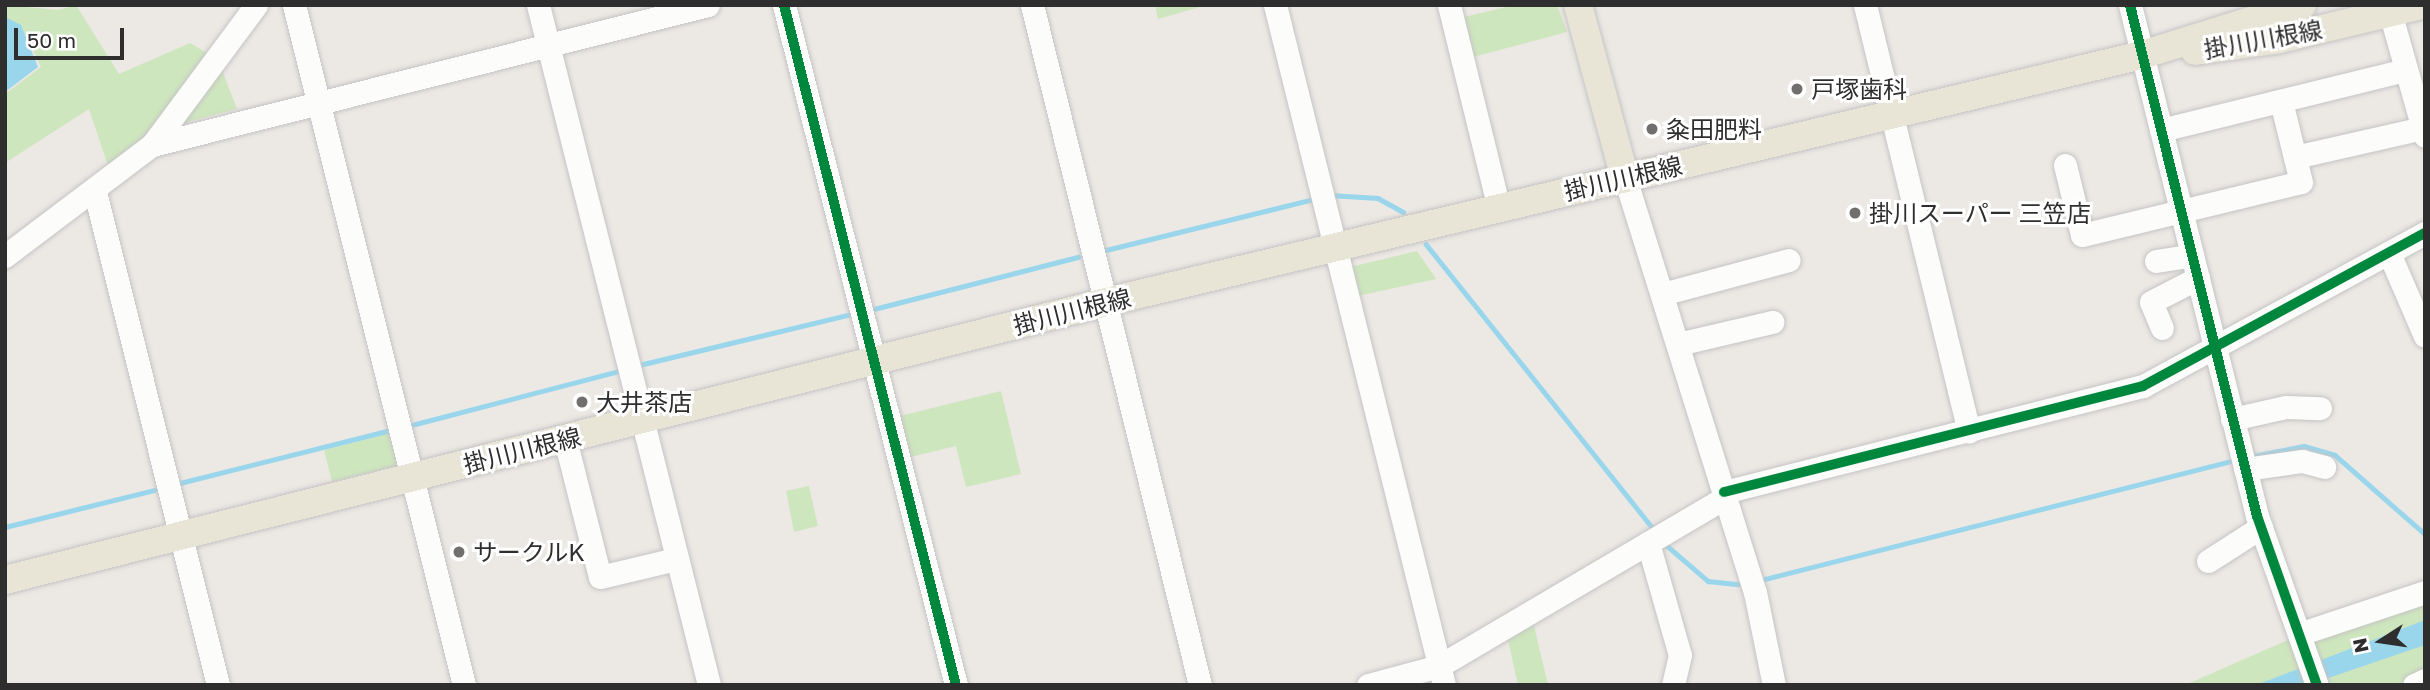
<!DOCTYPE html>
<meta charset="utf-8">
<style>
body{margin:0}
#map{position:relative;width:2430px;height:690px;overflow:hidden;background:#ece8e4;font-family:"Golos Text","Noto Sans JP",sans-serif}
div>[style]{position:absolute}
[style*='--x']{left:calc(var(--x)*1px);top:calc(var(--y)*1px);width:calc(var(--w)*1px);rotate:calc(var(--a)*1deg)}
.green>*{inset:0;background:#cee6be}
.water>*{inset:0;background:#99d6ec}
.stream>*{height:4.5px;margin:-2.25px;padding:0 2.25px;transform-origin:2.25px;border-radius:2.25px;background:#99d6ec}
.roads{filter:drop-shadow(0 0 2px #c5c4c5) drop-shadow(0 0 2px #c5c4c5)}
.minor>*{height:23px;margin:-11.5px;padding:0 11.5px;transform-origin:11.5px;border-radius:11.5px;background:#fcfcfb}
.major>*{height:28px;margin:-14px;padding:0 14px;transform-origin:14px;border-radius:14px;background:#e8e4d6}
.cycleway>*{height:10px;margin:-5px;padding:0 5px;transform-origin:5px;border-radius:5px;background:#00873e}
.dots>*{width:19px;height:19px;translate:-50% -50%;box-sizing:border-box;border:4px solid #fff;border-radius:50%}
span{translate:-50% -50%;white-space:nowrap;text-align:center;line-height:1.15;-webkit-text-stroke:6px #fff;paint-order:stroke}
.street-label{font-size:24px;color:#2e2e2e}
.poi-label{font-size:24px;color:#2e2e2e}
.left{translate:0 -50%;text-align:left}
.frame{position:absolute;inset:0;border:7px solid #2e2e2e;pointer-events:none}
.north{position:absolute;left:2346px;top:606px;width:70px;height:70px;-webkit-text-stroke:5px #fff;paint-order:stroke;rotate:258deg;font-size:19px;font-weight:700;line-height:28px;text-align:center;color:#2e2e2e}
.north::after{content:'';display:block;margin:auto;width:24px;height:32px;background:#2e2e2e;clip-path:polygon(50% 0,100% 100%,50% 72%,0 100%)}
.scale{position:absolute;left:14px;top:28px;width:110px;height:32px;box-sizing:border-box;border:4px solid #2e2e2e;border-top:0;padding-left:9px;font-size:21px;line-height:24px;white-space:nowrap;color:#2e2e2e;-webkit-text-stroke:5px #fff;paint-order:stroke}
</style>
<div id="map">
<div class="green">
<div style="clip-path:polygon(5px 5px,58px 10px,76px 5px,119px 74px,190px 43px,209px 54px,112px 177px,89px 109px,5px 163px,5px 94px,41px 67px,21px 26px,5px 19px)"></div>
<div style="clip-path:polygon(1155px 5px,1207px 5px,1158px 19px)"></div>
<div style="clip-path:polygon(1515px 5px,1557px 5px,1567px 32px,1469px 58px,1460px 18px)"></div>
<div style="clip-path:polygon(222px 70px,237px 109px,179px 124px)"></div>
<div style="clip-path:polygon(1417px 251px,1436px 279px,1353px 297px,1346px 268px)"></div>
<div style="clip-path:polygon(1001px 391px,1021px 474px,966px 487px,956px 446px,906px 458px,896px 417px)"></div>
<div style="clip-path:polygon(396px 432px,404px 464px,332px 482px,324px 450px)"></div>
<div style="clip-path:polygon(809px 486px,818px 526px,794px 532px,786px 491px)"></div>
<div style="clip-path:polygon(2425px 592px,2425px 679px,2409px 685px,2185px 685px,2311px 630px)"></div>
<div style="clip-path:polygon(1533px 621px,1548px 685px,1518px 685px,1507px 636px)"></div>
</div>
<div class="water">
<div style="clip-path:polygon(5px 17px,21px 25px,38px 67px,5px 92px)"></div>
<div style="clip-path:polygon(2425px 620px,2425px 645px,2308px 685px,2256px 685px)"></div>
</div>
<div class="stream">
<div style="--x:1330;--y:195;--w:48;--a:3.6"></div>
<div style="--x:1378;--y:198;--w:29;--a:29"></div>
<div style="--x:1426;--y:244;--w:362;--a:51.4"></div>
<div style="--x:1102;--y:251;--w:214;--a:-13.8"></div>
<div style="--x:870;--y:310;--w:215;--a:-14.3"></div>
<div style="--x:635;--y:366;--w:226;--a:-13.5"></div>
<div style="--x:408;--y:426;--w:222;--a:-14.6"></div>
<div style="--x:2248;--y:457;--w:57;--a:-11.1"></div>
<div style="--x:2304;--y:446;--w:32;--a:16"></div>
<div style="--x:2335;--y:455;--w:120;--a:41.3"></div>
<div style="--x:176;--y:484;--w:222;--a:-14.1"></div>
<div style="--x:5;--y:527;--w:154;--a:-13.9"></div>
<div style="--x:1665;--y:544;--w:57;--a:40.7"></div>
<div style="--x:1708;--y:581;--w:30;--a:6"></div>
<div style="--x:1765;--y:579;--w:486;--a:-14.2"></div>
</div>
<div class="roads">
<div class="minor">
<div style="--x:294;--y:5;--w:701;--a:75.96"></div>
<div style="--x:538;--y:5;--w:701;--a:75.88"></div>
<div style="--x:784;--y:5;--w:701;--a:75.81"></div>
<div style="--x:1032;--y:5;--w:700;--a:76.12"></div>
<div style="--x:1275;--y:5;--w:701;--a:76.04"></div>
<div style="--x:1449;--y:5;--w:209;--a:76.2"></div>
<div style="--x:1865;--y:5;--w:439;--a:76.3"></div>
<div style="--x:2130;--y:5;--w:527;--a:76.04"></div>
<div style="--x:2257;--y:516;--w:179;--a:70.5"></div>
<div style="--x:2388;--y:5;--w:136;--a:74.2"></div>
<div style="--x:2161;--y:130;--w:252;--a:-13.8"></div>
<div style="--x:152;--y:145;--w:573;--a:-14.13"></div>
<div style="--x:2295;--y:157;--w:131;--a:-12.8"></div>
<div style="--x:2065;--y:165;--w:72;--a:76.3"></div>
<div style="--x:2082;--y:235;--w:225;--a:-13.6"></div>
<div style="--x:2301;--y:182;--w:83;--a:-103.9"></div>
<div style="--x:1625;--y:178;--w:434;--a:72.6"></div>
<div style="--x:1755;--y:592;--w:95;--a:78.5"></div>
<div style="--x:95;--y:192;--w:508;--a:75.99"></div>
<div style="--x:2389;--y:253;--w:90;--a:66.6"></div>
<div style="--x:5;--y:256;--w:184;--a:-37.1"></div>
<div style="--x:152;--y:145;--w:174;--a:-53.4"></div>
<div style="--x:2156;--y:261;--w:36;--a:-9"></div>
<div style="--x:1662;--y:294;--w:131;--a:-15"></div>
<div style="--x:2162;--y:328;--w:28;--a:-113"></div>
<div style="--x:2151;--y:302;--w:53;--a:-27.1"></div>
<div style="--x:1678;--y:344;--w:97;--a:-13.2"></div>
<div style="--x:2232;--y:419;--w:55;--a:-12.5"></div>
<div style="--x:2286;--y:407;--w:34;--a:2"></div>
<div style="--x:565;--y:439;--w:142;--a:75.8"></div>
<div style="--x:600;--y:577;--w:78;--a:-13.3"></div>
<div style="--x:2245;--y:469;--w:58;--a:-8"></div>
<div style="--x:2302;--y:461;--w:23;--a:15"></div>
<div style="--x:1724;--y:492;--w:432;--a:-14.2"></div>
<div style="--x:2143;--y:386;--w:321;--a:-28.5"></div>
<div style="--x:1648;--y:543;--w:116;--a:74.1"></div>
<div style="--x:1680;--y:655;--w:31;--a:103"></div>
<div style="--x:2208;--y:561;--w:63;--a:-32.7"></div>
<div style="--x:2299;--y:634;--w:133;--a:-18.4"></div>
<div style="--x:1368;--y:685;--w:73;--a:-15"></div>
<div style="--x:1439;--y:666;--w:333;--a:-30.5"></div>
<div style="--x:2414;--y:685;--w:12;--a:-24"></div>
</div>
<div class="major">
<div style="--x:1578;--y:5;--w:179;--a:74.8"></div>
<div style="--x:2195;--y:51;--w:86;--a:-8"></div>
<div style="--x:2280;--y:39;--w:146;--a:-13.5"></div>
<div style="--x:5;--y:580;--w:1136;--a:-14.17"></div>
<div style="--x:1106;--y:302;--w:1065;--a:-13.41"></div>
<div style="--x:2142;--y:55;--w:168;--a:-17.4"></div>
</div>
</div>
<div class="cycleway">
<div style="--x:784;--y:5;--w:701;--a:75.81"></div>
<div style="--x:2130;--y:5;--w:527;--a:76.04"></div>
<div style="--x:2257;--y:516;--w:179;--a:70.5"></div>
<div style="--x:1724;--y:492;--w:432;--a:-14.2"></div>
<div style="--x:2143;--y:386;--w:321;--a:-28.5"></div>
</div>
<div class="dots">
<div style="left:1797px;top:89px;background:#706f6e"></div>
<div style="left:1652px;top:129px;background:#706f6e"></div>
<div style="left:1855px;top:213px;background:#706f6e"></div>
<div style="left:582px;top:402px;background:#706f6e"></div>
<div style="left:459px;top:552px;background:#706f6e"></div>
</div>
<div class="street-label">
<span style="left:2263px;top:39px;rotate:-10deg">掛川川根線</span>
<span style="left:1623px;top:178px;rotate:-13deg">掛川川根線</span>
<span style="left:1072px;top:311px;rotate:-14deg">掛川川根線</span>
<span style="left:522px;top:450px;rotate:-14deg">掛川川根線</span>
</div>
<div class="poi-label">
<span class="left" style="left:1811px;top:89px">戸塚歯科</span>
<span class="left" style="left:1666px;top:129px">粂田肥料</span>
<span class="left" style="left:1869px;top:213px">掛川スーパー 三笠店</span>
<span class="left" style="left:596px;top:402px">大井茶店</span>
<span class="left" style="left:473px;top:552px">サークルK</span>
</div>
<div class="frame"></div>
<div class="north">N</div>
<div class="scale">50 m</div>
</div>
